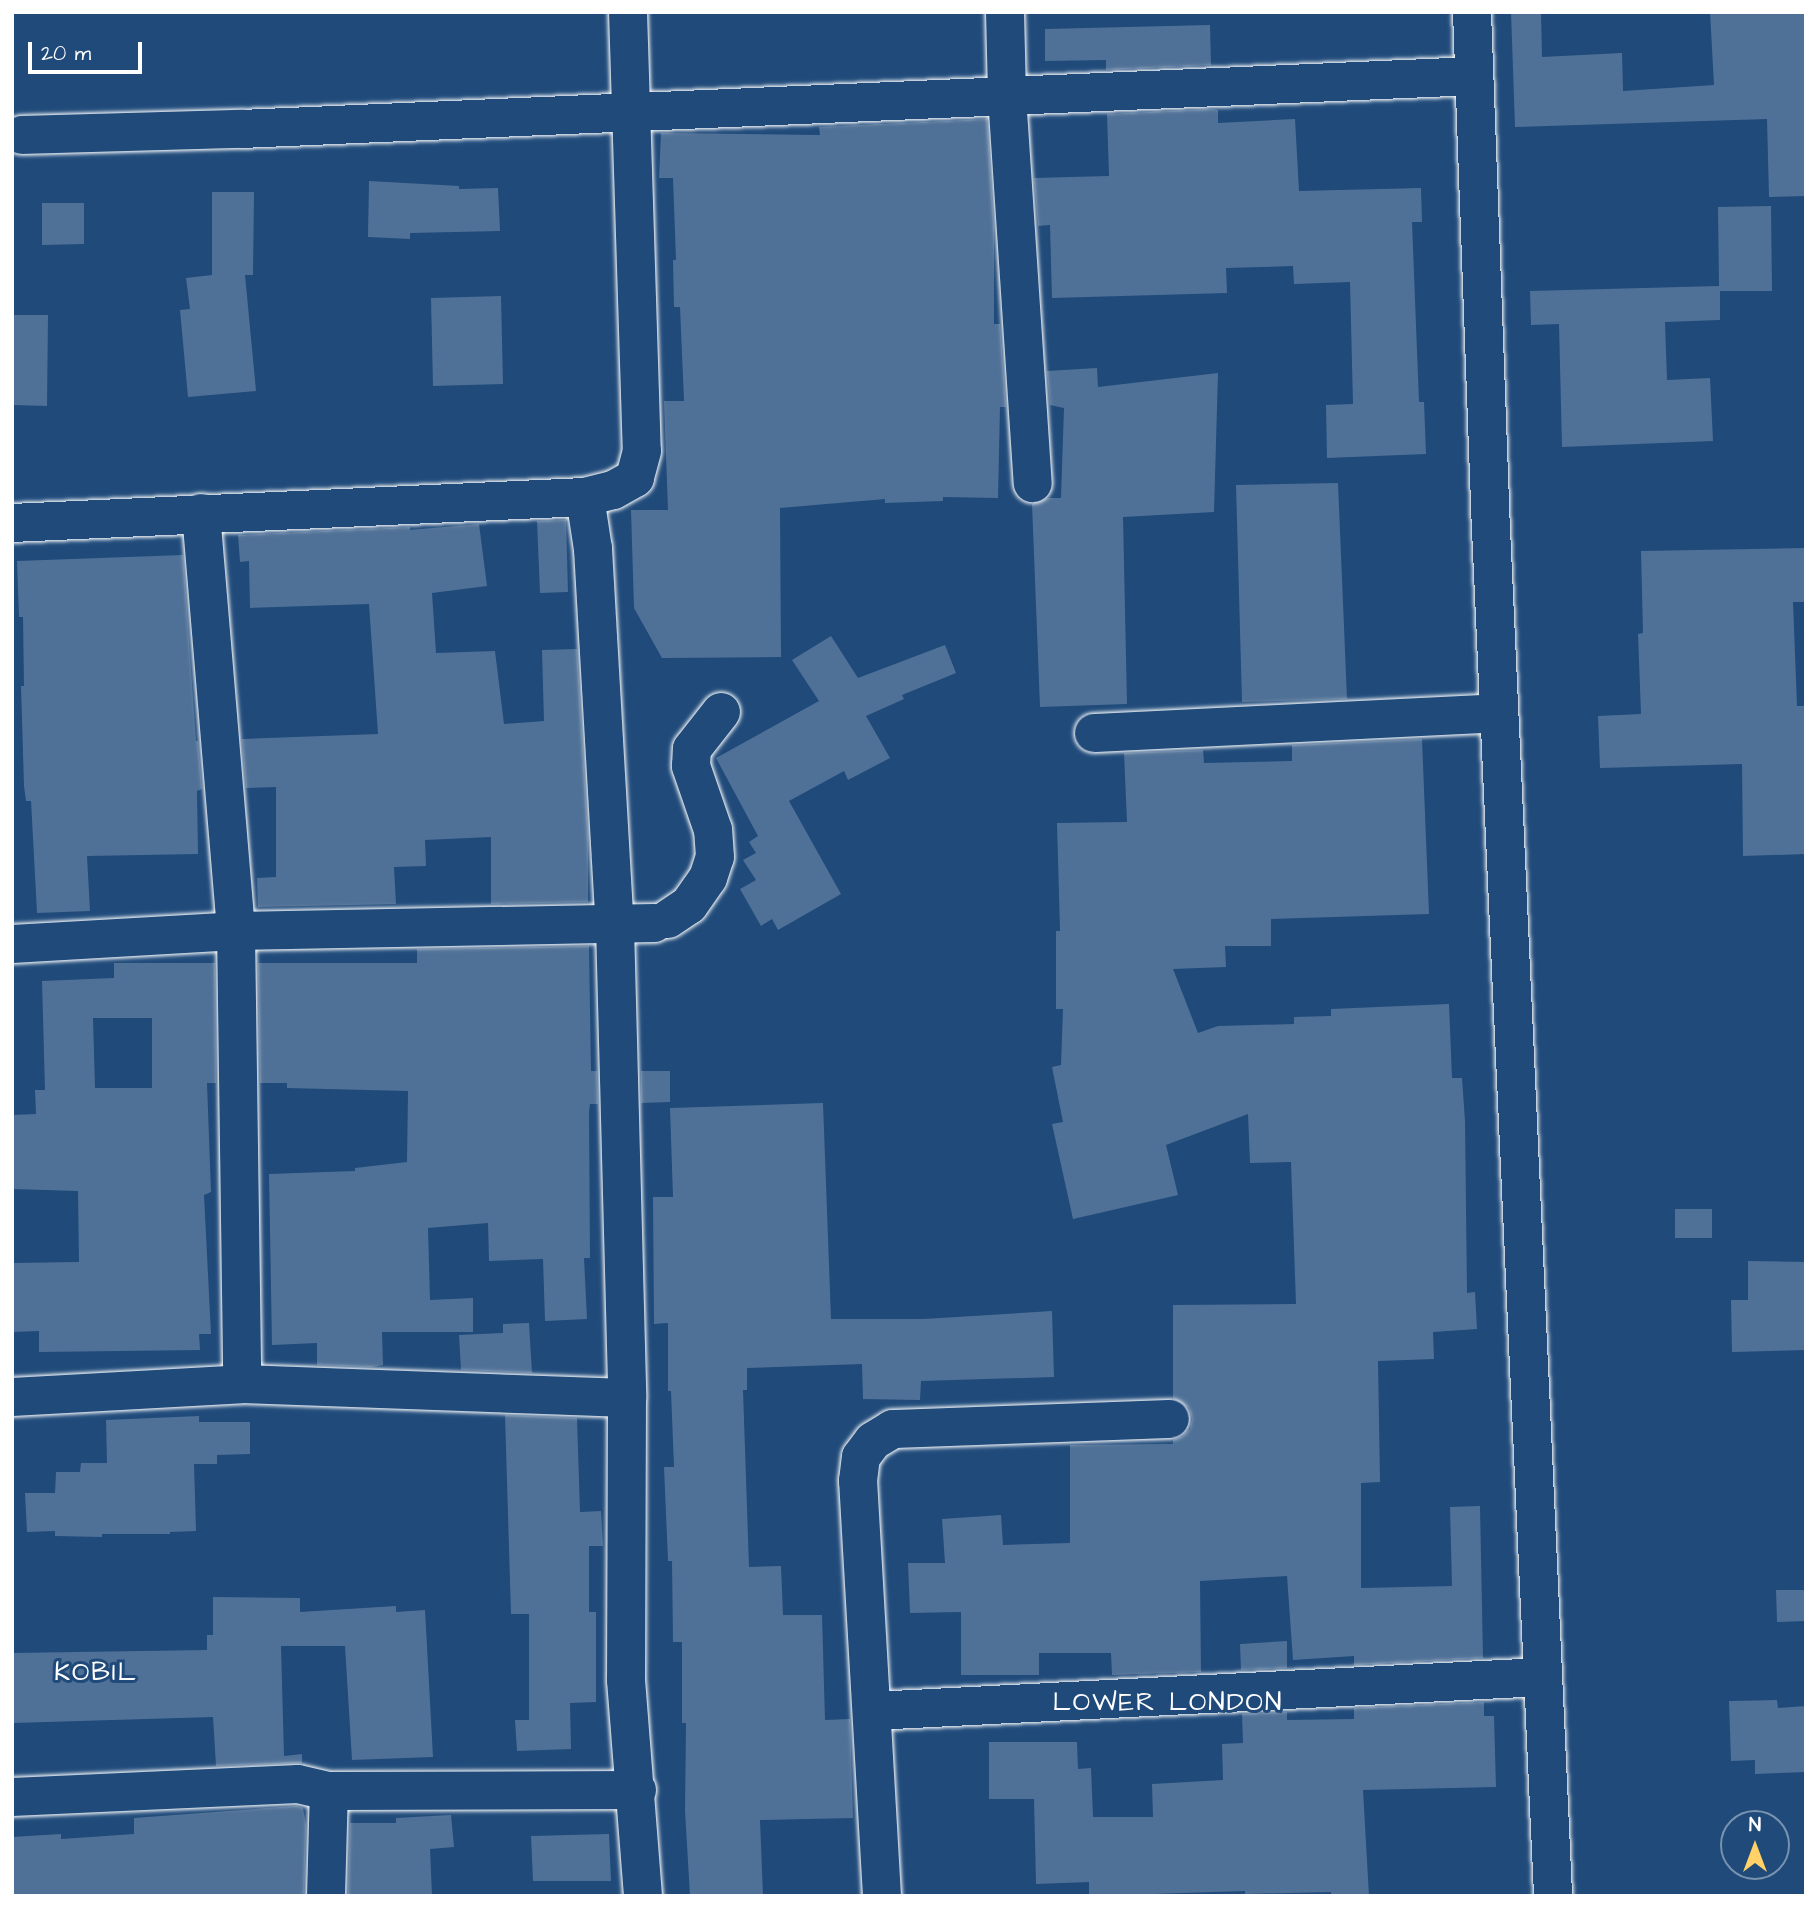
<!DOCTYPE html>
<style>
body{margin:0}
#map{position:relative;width:1818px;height:1908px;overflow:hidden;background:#1f4a7a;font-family:"Architects Daughter",sans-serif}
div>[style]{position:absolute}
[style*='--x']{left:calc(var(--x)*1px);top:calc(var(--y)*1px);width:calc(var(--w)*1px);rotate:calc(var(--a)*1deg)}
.building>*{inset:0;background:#507197}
.roads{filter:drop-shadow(0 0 2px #fff) drop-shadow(0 0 2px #fff)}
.minor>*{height:38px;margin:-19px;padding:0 19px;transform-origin:19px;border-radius:19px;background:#1f4a7a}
span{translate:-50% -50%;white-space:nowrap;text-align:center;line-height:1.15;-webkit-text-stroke:6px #1f4a7a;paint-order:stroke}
.quarter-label{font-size:26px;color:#fff;letter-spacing:2px}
.frame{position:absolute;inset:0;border:14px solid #fff;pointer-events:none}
.north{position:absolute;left:1720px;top:1810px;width:70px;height:70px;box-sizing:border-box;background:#1f4a7a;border:2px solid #7992af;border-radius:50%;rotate:0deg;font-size:19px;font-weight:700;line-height:28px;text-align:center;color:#fff}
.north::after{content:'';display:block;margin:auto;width:24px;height:32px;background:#ffd166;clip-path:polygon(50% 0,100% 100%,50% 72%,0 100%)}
.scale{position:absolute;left:28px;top:42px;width:114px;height:32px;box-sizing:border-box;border:4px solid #fff;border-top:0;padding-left:9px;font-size:21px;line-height:24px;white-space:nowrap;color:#fff;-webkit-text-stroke:5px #1f4a7a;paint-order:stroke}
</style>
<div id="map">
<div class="building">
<div style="clip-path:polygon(1511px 12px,1541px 12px,1542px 57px,1622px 53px,1623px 91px,1714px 85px,1710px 12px,1805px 12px,1806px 196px,1769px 197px,1767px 119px,1515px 127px)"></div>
<div style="clip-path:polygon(1210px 25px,1211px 65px,1106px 70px,1106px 60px,1045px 61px,1045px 29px)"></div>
<div style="clip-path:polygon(1212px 109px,1218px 110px,1218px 123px,1295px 119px,1299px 191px,1421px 188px,1422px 222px,1412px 222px,1419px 402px,1424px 402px,1426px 454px,1327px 458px,1326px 405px,1353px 404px,1350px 282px,1294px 284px,1293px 266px,1226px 268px,1227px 293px,1052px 298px,1050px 225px,1038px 226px,1034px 178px,1109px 176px,1107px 114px)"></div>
<div style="clip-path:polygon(987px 119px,994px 227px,994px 324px,1000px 324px,1006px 407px,1000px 407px,998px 498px,943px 497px,943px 501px,885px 503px,885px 499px,780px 508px,781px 657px,662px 658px,634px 608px,631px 510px,668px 510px,664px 401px,684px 401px,680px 307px,674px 307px,673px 260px,676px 260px,673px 178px,659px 178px,661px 133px,820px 135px,819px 127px)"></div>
<div style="clip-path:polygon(369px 181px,459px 186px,459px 189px,498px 188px,500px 231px,410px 233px,410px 239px,368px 237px)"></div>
<div style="clip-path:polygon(212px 192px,254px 192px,253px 275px,245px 275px,256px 391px,188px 397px,180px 310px,190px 309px,186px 278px,212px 275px)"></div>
<div style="clip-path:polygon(42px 203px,84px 203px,84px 244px,42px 245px)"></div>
<div style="clip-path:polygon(1771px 206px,1772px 291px,1720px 291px,1720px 320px,1665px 322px,1667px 380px,1710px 378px,1713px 441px,1562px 447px,1559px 324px,1531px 325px,1530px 291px,1719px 286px,1718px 207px)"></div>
<div style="clip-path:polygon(501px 296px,503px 384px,433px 386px,431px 298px)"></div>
<div style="clip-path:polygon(12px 315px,48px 315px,47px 406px,12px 405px)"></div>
<div style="clip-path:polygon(1097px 368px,1098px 387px,1218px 373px,1214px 512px,1123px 517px,1127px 704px,1040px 707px,1032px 504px,1048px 498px,1061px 498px,1064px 408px,1050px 405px,1047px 371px)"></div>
<div style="clip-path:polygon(1338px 483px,1347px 699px,1242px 702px,1236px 485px)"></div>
<div style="clip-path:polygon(566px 520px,568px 592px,540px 593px,537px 521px)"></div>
<div style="clip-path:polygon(479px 524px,487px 586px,432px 593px,436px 653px,495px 651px,504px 724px,544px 721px,542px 650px,577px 649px,588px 836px,588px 902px,491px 904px,491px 837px,425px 840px,426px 866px,394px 867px,396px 904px,258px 907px,257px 878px,276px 877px,276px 787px,246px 788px,242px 739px,378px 734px,369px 604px,250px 608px,249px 561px,240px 562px,238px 535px,410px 527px,410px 530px)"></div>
<div style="clip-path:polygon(1806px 548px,1806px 602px,1793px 602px,1797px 706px,1806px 706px,1806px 854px,1743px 856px,1742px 764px,1600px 768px,1598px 716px,1641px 714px,1638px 634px,1643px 633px,1641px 551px)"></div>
<div style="clip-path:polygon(183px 555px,196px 741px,198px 741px,202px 789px,197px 791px,198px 854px,87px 856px,90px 911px,37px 913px,31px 801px,26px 801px,24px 786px,21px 686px,24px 686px,23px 617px,19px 617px,17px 561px)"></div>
<div style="clip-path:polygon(831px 636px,858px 678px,945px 645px,956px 673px,902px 695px,904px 699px,866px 716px,890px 758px,848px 780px,844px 771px,789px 801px,841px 894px,778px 930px,772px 919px,761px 926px,740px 889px,756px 880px,743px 860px,756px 853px,749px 842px,758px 836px,716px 758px,819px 701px,792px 660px)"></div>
<div style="clip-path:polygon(1422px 739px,1429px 914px,1271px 919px,1271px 946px,1225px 946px,1226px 967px,1173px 969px,1198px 1033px,1218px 1026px,1294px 1024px,1294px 1017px,1331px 1016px,1331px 1009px,1449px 1004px,1452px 1078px,1462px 1078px,1465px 1121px,1467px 1293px,1475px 1292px,1477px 1329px,1433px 1332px,1434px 1359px,1378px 1361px,1380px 1482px,1361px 1483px,1361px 1588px,1452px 1586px,1450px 1507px,1480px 1506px,1483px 1658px,1354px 1665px,1354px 1656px,1293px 1660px,1287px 1576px,1200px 1581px,1201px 1672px,1112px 1675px,1111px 1653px,1039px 1653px,1039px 1675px,961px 1675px,961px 1612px,910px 1613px,908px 1563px,945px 1563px,942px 1519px,1001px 1515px,1003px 1545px,1070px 1543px,1070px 1445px,1173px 1444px,1173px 1440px,1182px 1437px,1190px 1429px,1192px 1419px,1189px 1408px,1173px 1398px,1173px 1305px,1296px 1304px,1291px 1162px,1250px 1163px,1248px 1114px,1166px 1145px,1178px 1195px,1073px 1219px,1052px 1124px,1063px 1122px,1052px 1067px,1061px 1065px,1063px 1009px,1056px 1009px,1056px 931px,1060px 931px,1057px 823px,1127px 822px,1124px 753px,1203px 750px,1204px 763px,1292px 761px,1292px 745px)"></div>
<div style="clip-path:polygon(589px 946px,591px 1071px,597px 1071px,598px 1104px,590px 1104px,589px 1112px,590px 1258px,584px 1258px,587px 1319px,545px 1321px,543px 1259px,489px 1261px,488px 1223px,428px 1228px,430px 1300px,473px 1298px,473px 1332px,382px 1332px,383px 1365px,372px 1367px,317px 1365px,317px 1343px,272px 1345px,269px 1174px,355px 1171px,355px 1168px,407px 1162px,408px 1091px,287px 1088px,287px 1083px,260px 1083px,258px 963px,417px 963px,417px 949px)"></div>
<div style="clip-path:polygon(evenodd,114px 963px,215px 963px,216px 1083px,207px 1083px,211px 1192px,204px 1195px,211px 1334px,199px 1334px,200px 1350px,39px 1352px,39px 1331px,12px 1332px,12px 1263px,79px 1262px,78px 1191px,12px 1189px,12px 1115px,36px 1114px,35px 1090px,45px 1090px,42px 981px,114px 978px,114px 963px,93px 1018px,152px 1018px,152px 1088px,95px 1088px,93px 1018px)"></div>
<div style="clip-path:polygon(641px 1071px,670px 1071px,670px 1102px,641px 1103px)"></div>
<div style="clip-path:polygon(823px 1103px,831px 1319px,924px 1319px,1052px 1311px,1054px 1377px,921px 1381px,920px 1400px,863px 1399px,862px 1364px,747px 1368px,747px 1390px,743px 1390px,749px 1567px,781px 1566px,783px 1615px,822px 1615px,825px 1720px,850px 1719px,853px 1818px,760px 1820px,763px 1896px,690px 1896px,685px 1811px,686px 1723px,682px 1723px,682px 1642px,673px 1642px,672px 1561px,668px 1561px,664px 1467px,674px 1467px,671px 1391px,668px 1391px,668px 1323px,654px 1324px,653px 1197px,673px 1197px,670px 1108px)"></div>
<div style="clip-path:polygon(1675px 1209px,1712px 1209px,1712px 1238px,1675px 1238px)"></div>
<div style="clip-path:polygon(1748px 1261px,1806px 1262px,1806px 1350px,1732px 1352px,1731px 1300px,1748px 1300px)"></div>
<div style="clip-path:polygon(529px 1323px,532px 1373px,461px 1370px,459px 1335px,503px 1333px,503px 1324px)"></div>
<div style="clip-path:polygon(505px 1415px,577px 1418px,580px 1512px,601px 1511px,603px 1546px,589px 1546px,589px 1612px,596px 1612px,596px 1702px,570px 1703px,571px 1749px,517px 1751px,515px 1720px,529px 1720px,529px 1614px,511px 1614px)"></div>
<div style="clip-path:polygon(199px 1416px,199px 1422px,250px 1422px,250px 1454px,217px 1455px,217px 1464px,194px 1464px,196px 1531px,170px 1532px,170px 1534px,102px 1534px,102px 1537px,55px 1536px,55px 1531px,27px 1532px,25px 1493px,55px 1493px,56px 1472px,80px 1472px,81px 1463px,107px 1463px,106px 1420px)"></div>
<div style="clip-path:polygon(1776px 1590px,1806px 1590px,1806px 1621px,1777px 1622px)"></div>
<div style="clip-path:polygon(213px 1597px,300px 1598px,300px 1612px,396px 1606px,396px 1612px,425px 1610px,433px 1757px,352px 1760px,345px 1646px,281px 1646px,284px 1756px,302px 1754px,302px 1763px,216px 1766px,213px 1717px,13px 1723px,12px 1653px,207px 1650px,207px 1635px,213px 1635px)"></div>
<div style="clip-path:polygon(1287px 1641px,1287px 1668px,1241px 1670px,1240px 1644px)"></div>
<div style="clip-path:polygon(1777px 1700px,1778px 1708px,1806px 1706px,1806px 1772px,1755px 1774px,1755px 1760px,1731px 1761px,1729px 1701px)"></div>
<div style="clip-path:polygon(1484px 1702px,1484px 1716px,1494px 1716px,1496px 1787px,1363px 1790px,1369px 1896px,1331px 1896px,1331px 1892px,1245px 1894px,1245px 1891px,1089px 1896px,1089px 1882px,1036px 1884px,1034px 1799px,989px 1799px,989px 1742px,1077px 1742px,1078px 1769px,1091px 1768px,1093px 1817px,1153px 1817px,1152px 1784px,1223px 1780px,1222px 1744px,1243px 1743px,1242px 1714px,1287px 1712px,1287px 1720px,1354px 1719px,1354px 1708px)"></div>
<div style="clip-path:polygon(296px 1806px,303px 1808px,306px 1824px,304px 1896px,12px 1896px,12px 1837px,61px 1834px,61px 1839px,134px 1834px,134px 1818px)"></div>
<div style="clip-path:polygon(451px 1815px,454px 1847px,430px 1849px,432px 1896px,348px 1896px,350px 1823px,396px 1823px,396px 1818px)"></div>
<div style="clip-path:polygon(609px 1834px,611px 1881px,533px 1881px,531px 1836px)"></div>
</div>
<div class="roads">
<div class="minor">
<div style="--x:628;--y:12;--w:439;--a:88.2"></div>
<div style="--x:642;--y:451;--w:28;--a:105"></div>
<div style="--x:635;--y:478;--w:25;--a:151"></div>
<div style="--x:613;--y:490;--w:29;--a:166"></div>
<div style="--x:585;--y:497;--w:53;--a:81.3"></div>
<div style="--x:593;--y:549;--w:378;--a:86.7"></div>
<div style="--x:615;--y:926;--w:472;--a:88.5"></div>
<div style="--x:627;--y:1398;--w:282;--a:90.2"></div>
<div style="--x:626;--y:1680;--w:217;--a:85.5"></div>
<div style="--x:1005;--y:12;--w:84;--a:88.6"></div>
<div style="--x:1007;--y:96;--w:388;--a:86.2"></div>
<div style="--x:1472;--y:12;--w:495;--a:87.9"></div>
<div style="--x:1490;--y:507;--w:1390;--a:87.4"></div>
<div style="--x:22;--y:135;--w:219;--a:-1.6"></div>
<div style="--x:241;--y:129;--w:1233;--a:-2.46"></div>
<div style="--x:201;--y:513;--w:419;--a:85.2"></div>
<div style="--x:236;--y:931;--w:453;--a:89.2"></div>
<div style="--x:12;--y:523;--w:574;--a:-2.6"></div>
<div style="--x:1094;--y:733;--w:405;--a:-2.8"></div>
<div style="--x:668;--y:919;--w:25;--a:-34"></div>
<div style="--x:689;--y:905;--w:33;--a:-55"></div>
<div style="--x:708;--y:878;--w:22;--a:-72"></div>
<div style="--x:715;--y:857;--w:27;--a:-94"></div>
<div style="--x:713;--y:830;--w:68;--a:-109"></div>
<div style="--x:691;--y:766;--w:17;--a:-87"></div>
<div style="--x:692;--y:749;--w:47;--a:-51.9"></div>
<div style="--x:12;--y:944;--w:224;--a:-3.3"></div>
<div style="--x:236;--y:931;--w:418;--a:-1.1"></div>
<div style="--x:12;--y:1397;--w:230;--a:-3.2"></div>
<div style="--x:242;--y:1384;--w:385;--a:2.1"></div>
<div style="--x:873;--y:1711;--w:671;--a:-2.91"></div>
<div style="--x:12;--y:1797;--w:286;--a:-2.6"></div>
<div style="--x:298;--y:1784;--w:32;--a:13"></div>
<div style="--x:329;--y:1791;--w:308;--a:-0.2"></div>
<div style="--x:326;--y:1896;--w:105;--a:-88.4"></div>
<div style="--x:882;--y:1896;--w:416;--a:-93.3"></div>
<div style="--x:858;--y:1481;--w:24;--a:-83"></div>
<div style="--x:861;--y:1457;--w:20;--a:-53"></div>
<div style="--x:873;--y:1441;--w:23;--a:-31"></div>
<div style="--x:893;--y:1429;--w:277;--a:-2.1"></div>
</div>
</div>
<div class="quarter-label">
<span style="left:96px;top:1673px">KOBIL</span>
<span style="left:1168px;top:1703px">LOWER LONDON</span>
</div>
<div class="frame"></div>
<div class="north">N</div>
<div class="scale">20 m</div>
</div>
